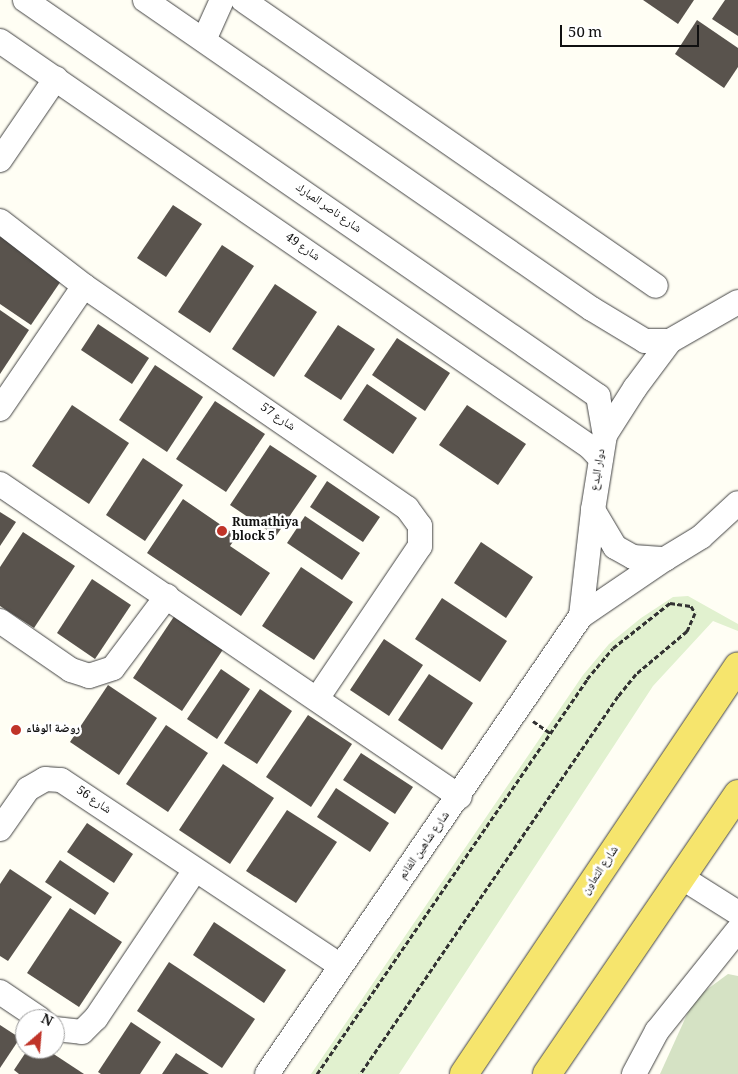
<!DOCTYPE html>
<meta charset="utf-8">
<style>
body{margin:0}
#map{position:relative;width:738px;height:1074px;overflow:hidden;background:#fffef4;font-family:Georgia,"Noto Naskh Arabic",serif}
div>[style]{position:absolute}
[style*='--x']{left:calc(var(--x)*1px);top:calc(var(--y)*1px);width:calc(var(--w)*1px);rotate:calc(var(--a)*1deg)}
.cemetery>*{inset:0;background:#d5e2c4}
.pitch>*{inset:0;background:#e1f1cf}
.building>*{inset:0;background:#59534d}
.path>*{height:3px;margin-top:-1.5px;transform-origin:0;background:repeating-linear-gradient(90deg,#323232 0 5px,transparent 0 7.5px)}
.roads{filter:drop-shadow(0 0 1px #434343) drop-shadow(0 0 1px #434343)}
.minor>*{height:24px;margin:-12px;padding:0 12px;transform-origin:12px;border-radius:12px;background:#fff}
.major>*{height:28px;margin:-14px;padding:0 14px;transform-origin:14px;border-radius:14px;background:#f6e56d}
.dots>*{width:14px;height:14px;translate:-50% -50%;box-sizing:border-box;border:2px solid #fff;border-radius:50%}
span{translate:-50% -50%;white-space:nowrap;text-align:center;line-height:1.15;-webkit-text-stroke:5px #fff;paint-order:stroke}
.street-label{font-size:12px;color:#101010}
.poi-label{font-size:12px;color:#101010;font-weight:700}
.left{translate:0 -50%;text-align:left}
.north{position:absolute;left:15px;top:1009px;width:50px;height:50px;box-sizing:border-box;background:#fff;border:1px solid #9f9f9f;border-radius:50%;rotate:27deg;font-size:14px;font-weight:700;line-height:20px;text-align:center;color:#101010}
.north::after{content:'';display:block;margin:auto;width:18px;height:22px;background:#c03429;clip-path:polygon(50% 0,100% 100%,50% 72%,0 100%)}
.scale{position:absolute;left:560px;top:25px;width:139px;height:22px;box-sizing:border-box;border:2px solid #101010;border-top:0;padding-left:6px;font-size:15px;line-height:18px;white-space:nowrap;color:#101010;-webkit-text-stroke:4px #fff;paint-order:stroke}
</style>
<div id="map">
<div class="cemetery">
<div style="clip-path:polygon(728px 974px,738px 976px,738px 1074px,660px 1074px,694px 999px)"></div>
</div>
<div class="pitch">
<div style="clip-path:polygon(688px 596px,738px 624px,738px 631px,713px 621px,653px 686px,399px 1074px,311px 1074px,583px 675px,609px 644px,641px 618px,673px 597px)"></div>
</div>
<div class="building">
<div style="clip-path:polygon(643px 0,694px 0,678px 24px)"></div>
<div style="clip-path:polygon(725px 0,738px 0,738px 36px,712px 19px)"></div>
<div style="clip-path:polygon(697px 20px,738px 48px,738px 67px,724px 88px,675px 54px)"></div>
<div style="clip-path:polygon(173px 205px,202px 224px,166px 277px,137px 258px)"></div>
<div style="clip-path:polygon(0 236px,63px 278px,31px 325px,0 304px)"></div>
<div style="clip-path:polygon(222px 245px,254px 266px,210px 333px,178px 312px)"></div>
<div style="clip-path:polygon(275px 284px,317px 312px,274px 377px,232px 349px)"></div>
<div style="clip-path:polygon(0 310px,29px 330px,0 374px)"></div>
<div style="clip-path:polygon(98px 324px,149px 358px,132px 384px,81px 350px)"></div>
<div style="clip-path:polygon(338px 325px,375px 349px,341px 400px,304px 376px)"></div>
<div style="clip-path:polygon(397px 338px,450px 373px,425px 411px,372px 375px)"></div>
<div style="clip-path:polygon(155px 365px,203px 397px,167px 452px,119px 420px)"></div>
<div style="clip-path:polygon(367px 384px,417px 418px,393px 454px,343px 420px)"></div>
<div style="clip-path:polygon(215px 401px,265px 434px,226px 492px,176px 459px)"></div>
<div style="clip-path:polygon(72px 405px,129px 443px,89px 504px,32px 466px)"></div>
<div style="clip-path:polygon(467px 405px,526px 444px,498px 485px,439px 445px)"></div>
<div style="clip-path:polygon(270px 445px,317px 476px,276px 536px,230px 505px)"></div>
<div style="clip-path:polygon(143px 458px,183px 485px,145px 541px,106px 515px)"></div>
<div style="clip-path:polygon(327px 481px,380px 517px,363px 542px,310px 507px)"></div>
<div style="clip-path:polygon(183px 499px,237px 536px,230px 546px,270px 573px,241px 616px,147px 553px)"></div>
<div style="clip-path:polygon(0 512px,16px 522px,0 546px)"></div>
<div style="clip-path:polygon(305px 516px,360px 553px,342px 580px,287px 543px)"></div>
<div style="clip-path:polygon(23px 532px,75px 566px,34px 628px,0 606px,0 567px)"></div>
<div style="clip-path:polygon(481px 542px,533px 577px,506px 618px,454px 583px)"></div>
<div style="clip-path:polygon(301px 567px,353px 602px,314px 660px,262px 626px)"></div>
<div style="clip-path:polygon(92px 579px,131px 605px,95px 659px,57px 633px)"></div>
<div style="clip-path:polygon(442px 598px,507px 641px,480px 682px,415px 639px)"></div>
<div style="clip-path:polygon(175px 615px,224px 648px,182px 711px,133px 678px)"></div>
<div style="clip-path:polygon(384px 639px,423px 665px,389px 716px,350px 690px)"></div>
<div style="clip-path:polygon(221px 669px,250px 689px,217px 739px,187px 719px)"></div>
<div style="clip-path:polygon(429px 674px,473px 703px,442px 750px,398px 720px)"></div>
<div style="clip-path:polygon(108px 685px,157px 718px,119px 775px,70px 742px)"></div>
<div style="clip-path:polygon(260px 689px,292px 711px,257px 764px,224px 743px)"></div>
<div style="clip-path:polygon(308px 715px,352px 744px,311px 807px,266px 777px)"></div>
<div style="clip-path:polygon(166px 725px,208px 753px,168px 812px,126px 784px)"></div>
<div style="clip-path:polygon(361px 753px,413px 787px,395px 814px,343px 780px)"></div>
<div style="clip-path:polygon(223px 764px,274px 798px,230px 864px,179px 830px)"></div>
<div style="clip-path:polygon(336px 788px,389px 823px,370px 852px,317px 817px)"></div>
<div style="clip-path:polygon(287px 810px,337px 842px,296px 903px,246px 871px)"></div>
<div style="clip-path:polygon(87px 823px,133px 854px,114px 883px,67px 852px)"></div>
<div style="clip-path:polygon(60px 860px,109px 893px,95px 915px,45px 882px)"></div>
<div style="clip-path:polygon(10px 869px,52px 897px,8px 961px,0 956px,0 884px)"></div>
<div style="clip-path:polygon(70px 908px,122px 942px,79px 1007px,27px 973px)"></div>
<div style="clip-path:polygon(214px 922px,286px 970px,264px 1003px,193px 955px)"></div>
<div style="clip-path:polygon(169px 962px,255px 1019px,222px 1068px,137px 1011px)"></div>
<div style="clip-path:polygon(131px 1022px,161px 1042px,140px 1074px,101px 1074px,98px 1072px)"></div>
<div style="clip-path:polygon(0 1025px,20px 1038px,0 1068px)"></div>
<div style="clip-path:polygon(28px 1049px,46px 1049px,84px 1074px,19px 1074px,14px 1070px)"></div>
<div style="clip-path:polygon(176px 1053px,209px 1074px,162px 1074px)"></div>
</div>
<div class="path">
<div style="--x:533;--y:721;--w:21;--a:35"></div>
<div style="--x:317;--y:1074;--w:478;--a:-55.6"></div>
<div style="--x:587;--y:679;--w:40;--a:-50"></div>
<div style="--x:613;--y:648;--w:73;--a:-38.3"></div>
<div style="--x:670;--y:603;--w:21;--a:8"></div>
<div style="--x:691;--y:606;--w:8;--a:60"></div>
<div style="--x:695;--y:613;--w:20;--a:114"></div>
<div style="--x:687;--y:631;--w:67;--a:139.9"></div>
<div style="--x:636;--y:674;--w:28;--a:129"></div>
<div style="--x:618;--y:696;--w:458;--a:124.3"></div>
</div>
<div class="roads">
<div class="minor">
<div style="--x:25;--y:0;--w:697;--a:34.65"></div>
<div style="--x:598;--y:396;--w:40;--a:80"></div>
<div style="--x:145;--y:0;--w:543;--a:34.66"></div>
<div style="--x:592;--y:309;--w:62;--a:31.1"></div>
<div style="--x:645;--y:341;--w:25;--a:0"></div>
<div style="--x:243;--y:0;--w:502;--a:34.7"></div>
<div style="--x:204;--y:40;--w:44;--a:-65.8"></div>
<div style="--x:0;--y:41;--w:716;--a:34.53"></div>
<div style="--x:590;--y:447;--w:16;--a:47"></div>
<div style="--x:0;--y:160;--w:99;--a:-55.7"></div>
<div style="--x:0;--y:221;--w:106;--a:37.7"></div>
<div style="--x:84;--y:286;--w:392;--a:34.5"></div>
<div style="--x:407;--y:508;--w:22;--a:54"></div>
<div style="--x:420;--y:526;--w:20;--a:90"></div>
<div style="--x:420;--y:546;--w:182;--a:124"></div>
<div style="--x:738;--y:302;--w:78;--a:150.2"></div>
<div style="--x:670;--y:341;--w:59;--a:126.7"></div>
<div style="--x:635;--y:388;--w:56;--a:122.6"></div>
<div style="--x:605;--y:435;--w:76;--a:99.1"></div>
<div style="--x:593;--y:510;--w:43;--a:59.3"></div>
<div style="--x:615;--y:547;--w:21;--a:29"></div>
<div style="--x:633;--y:557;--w:32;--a:4"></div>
<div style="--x:665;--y:559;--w:42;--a:-31.4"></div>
<div style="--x:701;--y:537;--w:50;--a:-42.6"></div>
<div style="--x:0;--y:409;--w:149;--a:-55.7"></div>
<div style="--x:0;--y:484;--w:556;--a:34.23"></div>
<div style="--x:581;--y:616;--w:102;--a:-34.2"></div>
<div style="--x:0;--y:621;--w:86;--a:34.6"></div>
<div style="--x:71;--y:670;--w:19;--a:18"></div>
<div style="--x:89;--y:676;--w:25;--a:-18"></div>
<div style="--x:113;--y:668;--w:90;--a:-53.1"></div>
<div style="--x:0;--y:829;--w:49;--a:-55"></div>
<div style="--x:28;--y:789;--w:20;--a:-30"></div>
<div style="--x:45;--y:779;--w:16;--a:4"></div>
<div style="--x:61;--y:780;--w:336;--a:33.6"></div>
<div style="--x:681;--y:877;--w:67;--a:32.3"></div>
<div style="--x:0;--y:992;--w:48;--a:34"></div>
<div style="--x:55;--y:1029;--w:27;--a:6"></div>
<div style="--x:82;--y:1032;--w:20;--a:-45"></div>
<div style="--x:96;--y:1018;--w:178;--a:-56.2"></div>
<div style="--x:267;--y:1074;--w:555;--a:-55.57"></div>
<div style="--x:581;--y:616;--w:107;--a:-83.5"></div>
<div style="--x:634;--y:1074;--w:49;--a:-61.9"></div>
<div style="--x:657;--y:1031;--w:129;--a:-51.3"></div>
</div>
<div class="major">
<div style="--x:464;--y:1074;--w:491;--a:-56.1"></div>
<div style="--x:547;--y:1074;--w:339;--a:-55.7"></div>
</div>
</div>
<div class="dots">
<div style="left:222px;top:531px;background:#c03429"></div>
<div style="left:16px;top:730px;background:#c03429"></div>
</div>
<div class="street-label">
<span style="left:328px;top:209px;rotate:35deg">شارع ناصر المبارك</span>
<span style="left:302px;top:248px;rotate:35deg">شارع 49</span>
<span style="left:277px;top:418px;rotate:34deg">شارع 57</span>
<span style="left:599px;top:470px;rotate:-81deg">دوار البدع</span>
<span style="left:93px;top:801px;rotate:34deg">شارع 56</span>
<span style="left:425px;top:846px;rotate:-55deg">شارع شاهين الغانم</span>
<span style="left:601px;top:871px;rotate:-56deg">شارع التعاون</span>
</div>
<div class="poi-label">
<span class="left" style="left:232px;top:531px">Rumathiya<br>block 5</span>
<span class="left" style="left:26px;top:730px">روضة الوفاء</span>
</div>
<div class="north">N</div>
<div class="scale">50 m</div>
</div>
